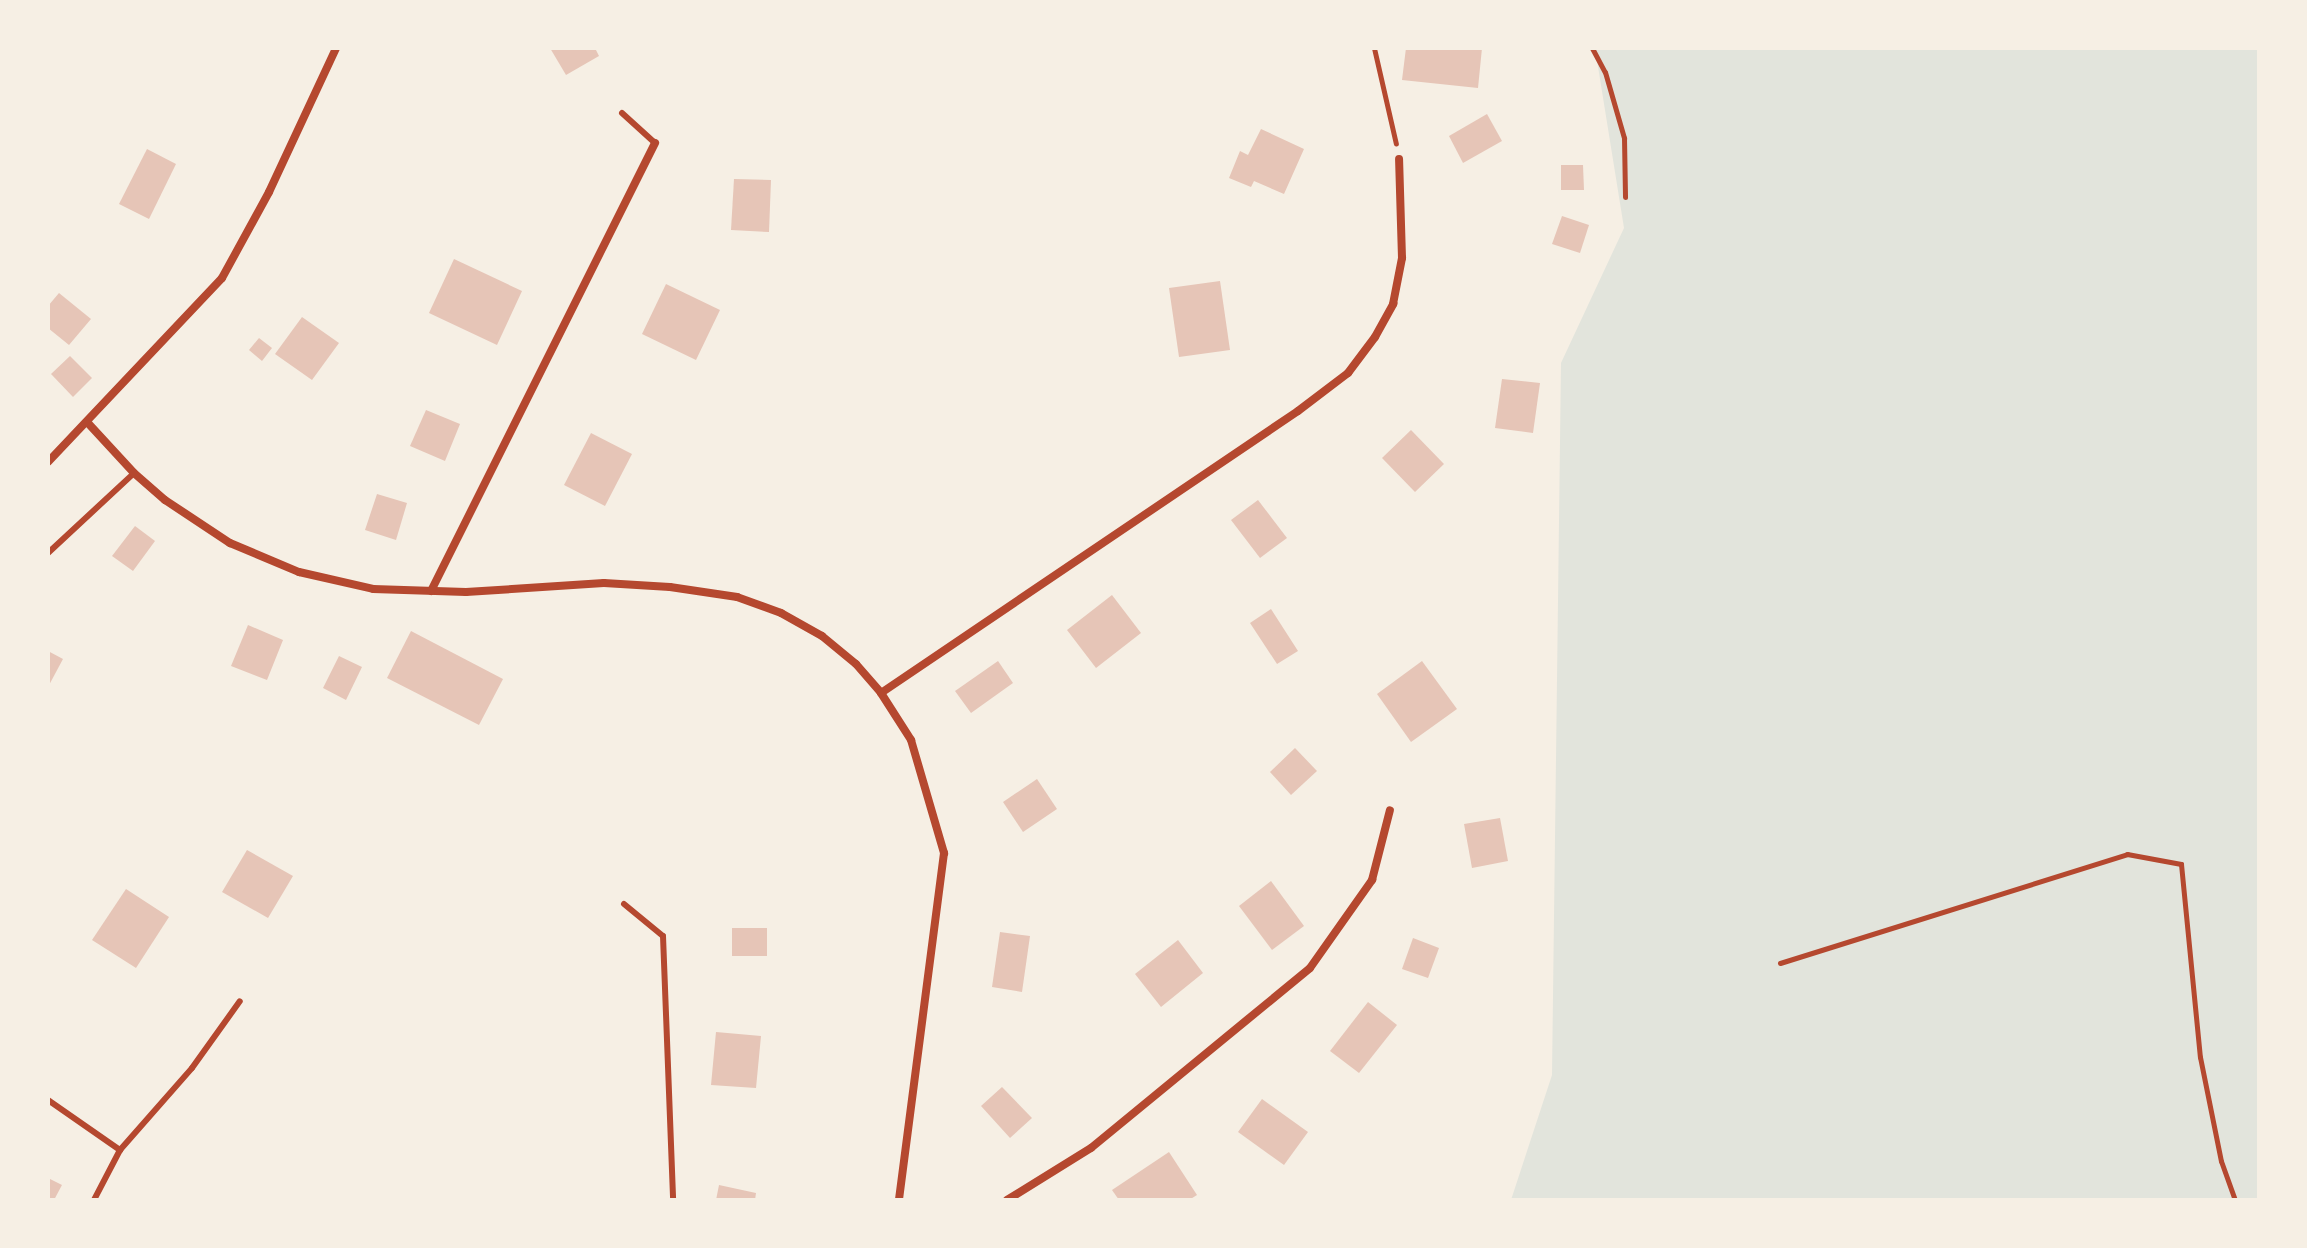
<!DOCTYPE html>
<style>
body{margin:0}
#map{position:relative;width:2307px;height:1248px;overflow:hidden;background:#f6efe4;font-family:Barlow,sans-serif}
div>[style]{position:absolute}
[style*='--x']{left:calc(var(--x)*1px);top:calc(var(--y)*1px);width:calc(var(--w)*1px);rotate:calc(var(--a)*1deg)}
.green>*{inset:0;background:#e2e4dc}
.building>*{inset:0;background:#e6c5b7}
.path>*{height:5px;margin:-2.5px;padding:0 2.5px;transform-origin:2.5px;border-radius:2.5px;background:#b5482f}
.service>*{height:6px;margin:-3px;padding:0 3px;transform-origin:3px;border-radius:3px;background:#b5482f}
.minor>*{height:8px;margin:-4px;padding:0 4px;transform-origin:4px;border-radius:4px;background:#b5482f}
span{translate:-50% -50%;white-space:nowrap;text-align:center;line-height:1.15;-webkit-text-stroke:8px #f6efe4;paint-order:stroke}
.frame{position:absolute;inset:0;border:50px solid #f6efe4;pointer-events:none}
</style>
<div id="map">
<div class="green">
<div style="clip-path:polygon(1595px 48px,2259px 48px,2259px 1200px,1511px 1200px,1552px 1075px,1561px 363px,1624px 228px)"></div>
</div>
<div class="building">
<div style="clip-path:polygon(550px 48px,595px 48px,599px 56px,566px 75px)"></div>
<div style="clip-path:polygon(1406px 48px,1482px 48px,1478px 88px,1402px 80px)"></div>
<div style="clip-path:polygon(1487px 114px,1502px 141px,1463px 163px,1449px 136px)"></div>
<div style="clip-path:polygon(1261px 129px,1304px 149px,1284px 194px,1254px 181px,1251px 187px,1229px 178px,1240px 151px,1248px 155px)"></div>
<div style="clip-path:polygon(147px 149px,176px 164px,149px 219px,119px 204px)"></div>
<div style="clip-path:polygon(1561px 165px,1583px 165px,1584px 190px,1561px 190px)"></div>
<div style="clip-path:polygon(734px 179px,771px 180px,769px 232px,731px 230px)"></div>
<div style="clip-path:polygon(1562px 216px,1589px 225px,1580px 253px,1552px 244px)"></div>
<div style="clip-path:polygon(454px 259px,522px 291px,497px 345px,429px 313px)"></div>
<div style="clip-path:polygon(1220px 281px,1230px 350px,1179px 357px,1169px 288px)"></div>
<div style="clip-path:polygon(666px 284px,720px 310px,696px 360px,642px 334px)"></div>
<div style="clip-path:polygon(59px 293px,91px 319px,69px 345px,48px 328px,48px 306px)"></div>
<div style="clip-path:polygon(302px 317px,339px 343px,312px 380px,275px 354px)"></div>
<div style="clip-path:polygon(259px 338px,272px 348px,262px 361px,249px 350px)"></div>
<div style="clip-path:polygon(70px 356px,92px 378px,73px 397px,51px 374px)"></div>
<div style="clip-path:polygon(1502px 379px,1540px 383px,1533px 433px,1495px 428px)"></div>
<div style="clip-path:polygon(426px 410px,460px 424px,445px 461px,410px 446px)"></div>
<div style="clip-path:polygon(1411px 430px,1444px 464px,1415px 492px,1382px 458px)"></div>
<div style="clip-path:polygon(591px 433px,632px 454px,605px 506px,564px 485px)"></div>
<div style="clip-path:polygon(377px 494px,407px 503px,396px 540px,365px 530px)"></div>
<div style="clip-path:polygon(1258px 500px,1287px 538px,1260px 558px,1231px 520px)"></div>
<div style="clip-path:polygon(135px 526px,155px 541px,133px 571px,112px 556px)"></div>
<div style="clip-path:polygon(1112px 595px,1141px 633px,1096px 668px,1067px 630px)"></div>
<div style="clip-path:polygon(1271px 609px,1298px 651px,1277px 664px,1250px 623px)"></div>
<div style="clip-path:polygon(248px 625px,283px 640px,267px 680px,231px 666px)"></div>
<div style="clip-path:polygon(411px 631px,503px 679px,479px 725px,387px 678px)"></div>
<div style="clip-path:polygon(48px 651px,63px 659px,48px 687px)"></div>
<div style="clip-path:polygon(339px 656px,362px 667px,346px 700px,323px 688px)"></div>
<div style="clip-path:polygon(998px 661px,1013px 683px,971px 713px,955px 691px)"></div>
<div style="clip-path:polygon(1422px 661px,1457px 709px,1411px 742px,1377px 694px)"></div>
<div style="clip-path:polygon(1295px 748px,1317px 771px,1291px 795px,1270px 772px)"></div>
<div style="clip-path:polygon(1037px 779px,1057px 809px,1023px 832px,1003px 802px)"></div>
<div style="clip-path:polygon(1500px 818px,1508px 861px,1472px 868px,1464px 824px)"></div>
<div style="clip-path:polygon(247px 850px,293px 876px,268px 918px,222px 892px)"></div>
<div style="clip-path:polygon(1271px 881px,1304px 926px,1272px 950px,1239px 906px)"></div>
<div style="clip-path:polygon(126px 889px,169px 917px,136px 968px,92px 940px)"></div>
<div style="clip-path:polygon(732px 928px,767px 928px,767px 956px,732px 956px)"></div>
<div style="clip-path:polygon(1000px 932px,1030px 936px,1022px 992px,992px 987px)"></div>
<div style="clip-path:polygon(1413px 938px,1439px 948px,1428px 978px,1402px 969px)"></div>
<div style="clip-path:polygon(1178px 940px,1203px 973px,1161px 1007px,1135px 974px)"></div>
<div style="clip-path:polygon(1368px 1002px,1397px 1025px,1359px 1073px,1330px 1051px)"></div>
<div style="clip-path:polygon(716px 1032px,761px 1036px,756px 1088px,711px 1085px)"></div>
<div style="clip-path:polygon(1002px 1087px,1032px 1118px,1010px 1138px,981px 1106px)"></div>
<div style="clip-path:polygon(1262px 1099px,1308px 1132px,1284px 1165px,1238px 1132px)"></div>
<div style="clip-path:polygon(1169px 1152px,1197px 1195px,1189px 1200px,1119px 1200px,1112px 1190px)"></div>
<div style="clip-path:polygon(48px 1178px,62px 1185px,54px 1200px,48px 1200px)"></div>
<div style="clip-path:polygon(719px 1185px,756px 1193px,755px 1200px,716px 1200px)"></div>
</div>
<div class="path">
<div style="--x:1374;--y:48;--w:98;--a:77.1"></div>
<div style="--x:1592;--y:48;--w:27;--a:62"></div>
<div style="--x:1605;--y:72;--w:69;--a:73.9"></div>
<div style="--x:1624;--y:138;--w:59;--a:89"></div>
<div style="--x:1780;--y:963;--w:364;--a:-17.4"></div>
<div style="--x:2127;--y:854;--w:55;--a:10.5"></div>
<div style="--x:2181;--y:864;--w:194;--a:84.4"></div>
<div style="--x:2200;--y:1057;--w:106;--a:78.6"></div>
<div style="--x:2221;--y:1161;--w:41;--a:70.3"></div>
</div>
<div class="service">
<div style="--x:622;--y:113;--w:45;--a:42.3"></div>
<div style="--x:48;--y:553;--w:117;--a:-42.9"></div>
<div style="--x:624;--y:904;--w:50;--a:39.4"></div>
<div style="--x:663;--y:936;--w:264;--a:87.8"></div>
<div style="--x:48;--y:1100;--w:88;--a:34.8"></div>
<div style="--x:120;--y:1150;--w:56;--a:117.5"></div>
<div style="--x:120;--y:1150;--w:109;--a:-48.7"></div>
<div style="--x:192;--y:1068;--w:82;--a:-54.4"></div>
</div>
<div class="minor">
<div style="--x:87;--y:422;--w:69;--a:47.3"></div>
<div style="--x:134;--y:473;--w:41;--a:41.1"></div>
<div style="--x:165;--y:500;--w:78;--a:33.5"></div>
<div style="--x:230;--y:543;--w:75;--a:22.8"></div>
<div style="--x:299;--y:572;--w:76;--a:12.9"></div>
<div style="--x:373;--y:589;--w:93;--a:1.8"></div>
<div style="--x:466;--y:592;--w:138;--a:-3.7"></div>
<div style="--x:604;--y:583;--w:66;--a:3.5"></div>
<div style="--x:670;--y:587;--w:68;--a:8.5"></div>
<div style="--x:737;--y:597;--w:47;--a:20"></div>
<div style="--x:781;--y:613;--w:47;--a:29.3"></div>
<div style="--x:822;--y:636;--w:44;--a:39.5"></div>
<div style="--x:856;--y:664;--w:38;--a:49"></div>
<div style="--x:881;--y:693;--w:56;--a:57.4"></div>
<div style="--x:911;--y:740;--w:118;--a:73.7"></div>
<div style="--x:944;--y:853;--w:350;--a:97.4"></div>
<div style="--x:48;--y:462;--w:253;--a:-46.6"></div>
<div style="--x:222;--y:278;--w:98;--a:-61.3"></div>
<div style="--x:269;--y:192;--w:159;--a:-65"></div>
<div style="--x:431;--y:591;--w:501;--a:-63.43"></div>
<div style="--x:881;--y:693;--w:503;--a:-34.07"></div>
<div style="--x:1298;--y:411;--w:63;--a:-37.2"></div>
<div style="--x:1348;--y:373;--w:45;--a:-53.1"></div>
<div style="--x:1375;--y:337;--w:38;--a:-61"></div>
<div style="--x:1393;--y:304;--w:47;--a:-78.9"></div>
<div style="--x:1402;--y:258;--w:99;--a:-91.7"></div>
<div style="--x:1007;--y:1200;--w:99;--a:-31.8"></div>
<div style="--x:1091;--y:1148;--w:283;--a:-39.4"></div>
<div style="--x:1310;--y:968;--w:108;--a:-54.8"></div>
<div style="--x:1372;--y:880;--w:72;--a:-75.6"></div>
</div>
<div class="frame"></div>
</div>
